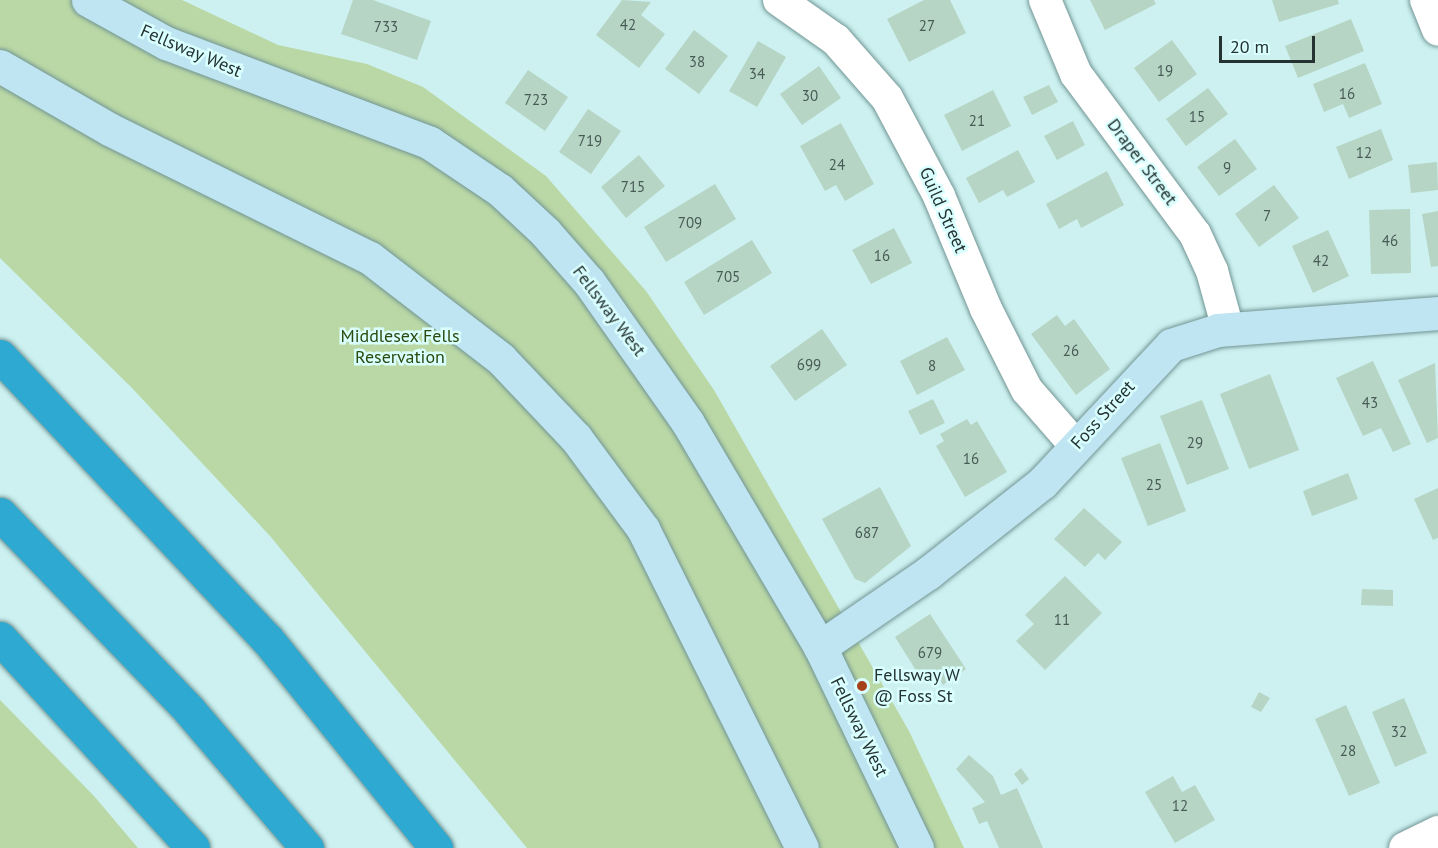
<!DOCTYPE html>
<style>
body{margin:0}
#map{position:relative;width:1438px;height:848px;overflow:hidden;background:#ccf1f0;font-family:"PT Sans",sans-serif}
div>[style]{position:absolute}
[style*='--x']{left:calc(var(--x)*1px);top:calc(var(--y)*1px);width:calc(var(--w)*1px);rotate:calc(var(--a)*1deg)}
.green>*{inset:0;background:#bad8a5}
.building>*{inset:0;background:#b6d5c5}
.roads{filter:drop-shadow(0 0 2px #729594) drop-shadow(0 0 2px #729594)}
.street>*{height:32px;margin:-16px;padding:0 16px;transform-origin:16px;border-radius:16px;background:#fff}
.secondary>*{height:33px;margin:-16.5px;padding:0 16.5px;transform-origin:16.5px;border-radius:16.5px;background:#c0e5f2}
.highway>*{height:33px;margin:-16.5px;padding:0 16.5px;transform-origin:16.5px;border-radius:16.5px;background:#2ea9d2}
.dots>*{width:16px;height:16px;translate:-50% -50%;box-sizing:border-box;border:3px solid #d9fffe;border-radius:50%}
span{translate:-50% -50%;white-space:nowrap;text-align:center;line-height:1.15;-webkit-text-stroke:5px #d9fffe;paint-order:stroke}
.number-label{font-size:15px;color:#485b57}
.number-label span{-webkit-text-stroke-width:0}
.street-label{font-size:18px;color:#243232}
.park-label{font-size:18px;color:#2c490e}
.poi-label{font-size:18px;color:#243232}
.left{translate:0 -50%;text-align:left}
.scale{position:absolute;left:1219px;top:36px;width:96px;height:27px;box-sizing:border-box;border:3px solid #243232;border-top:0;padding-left:8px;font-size:18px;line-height:21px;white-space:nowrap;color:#243232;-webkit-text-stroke:4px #d9fffe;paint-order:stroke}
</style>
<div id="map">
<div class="green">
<div style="clip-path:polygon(0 0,182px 0,278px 45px,367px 64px,423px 87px,546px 176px,646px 291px,714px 390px,909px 731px,964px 848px,527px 848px,270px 536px,132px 388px,0 258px)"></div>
<div style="clip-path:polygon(0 700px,94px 796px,138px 848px,0 848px)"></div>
</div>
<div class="building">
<div style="clip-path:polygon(353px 0,373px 0,431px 21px,417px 60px,341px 34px)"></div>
<div style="clip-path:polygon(622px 0,651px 2px,641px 15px,665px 34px,639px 68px,596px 35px)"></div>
<div style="clip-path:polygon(924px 0,950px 0,966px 33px,909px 62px,887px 19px)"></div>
<div style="clip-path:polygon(1090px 0,1154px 0,1156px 4px,1105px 30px)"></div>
<div style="clip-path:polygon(1272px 0,1338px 0,1339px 4px,1279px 22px)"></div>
<div style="clip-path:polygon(1351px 19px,1364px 51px,1298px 78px,1285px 46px)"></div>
<div style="clip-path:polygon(694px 30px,728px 56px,699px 94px,665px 69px)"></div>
<div style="clip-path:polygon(1172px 40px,1197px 74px,1159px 102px,1134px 68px)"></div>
<div style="clip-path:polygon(758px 41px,786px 57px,757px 107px,729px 91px)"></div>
<div style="clip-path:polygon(1365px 63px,1382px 104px,1349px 118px,1343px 104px,1324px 112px,1313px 84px)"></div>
<div style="clip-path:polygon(819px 66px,841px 98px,802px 125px,780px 94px)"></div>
<div style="clip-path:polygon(528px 70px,568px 97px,545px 131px,505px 103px)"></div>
<div style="clip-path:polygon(1049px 85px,1058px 102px,1032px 115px,1023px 97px)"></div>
<div style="clip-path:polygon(1208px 88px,1228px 114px,1186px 146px,1166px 119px)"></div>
<div style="clip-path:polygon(993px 90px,1011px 126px,962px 151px,944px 115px)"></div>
<div style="clip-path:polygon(588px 109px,621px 131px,591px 174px,559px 152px)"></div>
<div style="clip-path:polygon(1073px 121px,1085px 145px,1057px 160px,1044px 136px)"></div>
<div style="clip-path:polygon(841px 123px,874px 184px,845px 201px,836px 185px,825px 191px,800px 146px)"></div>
<div style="clip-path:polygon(1381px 129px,1393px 160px,1349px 179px,1336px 147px)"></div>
<div style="clip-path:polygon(1235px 139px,1257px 169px,1219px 196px,1197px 167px)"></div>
<div style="clip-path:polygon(1018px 150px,1035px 182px,1007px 197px,1003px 190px,979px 203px,966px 178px)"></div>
<div style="clip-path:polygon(639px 155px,665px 186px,626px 218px,601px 187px)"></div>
<div style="clip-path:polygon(1437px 162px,1438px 190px,1411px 193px,1408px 165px)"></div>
<div style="clip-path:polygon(1107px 171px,1124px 205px,1081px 228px,1077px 219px,1059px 229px,1046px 204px)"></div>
<div style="clip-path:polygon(715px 184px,736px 219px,666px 262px,644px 227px)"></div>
<div style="clip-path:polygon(1274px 185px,1299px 218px,1259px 247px,1235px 214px)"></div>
<div style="clip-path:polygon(1410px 209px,1411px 273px,1371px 274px,1369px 210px)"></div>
<div style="clip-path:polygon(1438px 211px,1438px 266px,1431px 267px,1422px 214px)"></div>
<div style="clip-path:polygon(894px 228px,912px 263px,871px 284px,852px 250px)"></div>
<div style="clip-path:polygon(1328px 230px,1349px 276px,1313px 293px,1292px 246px)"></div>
<div style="clip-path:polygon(752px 240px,772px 273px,704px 315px,684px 282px)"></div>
<div style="clip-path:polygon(1057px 315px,1065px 326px,1074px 319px,1110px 369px,1076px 395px,1031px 334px)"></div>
<div style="clip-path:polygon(822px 329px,847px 365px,795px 401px,770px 366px)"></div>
<div style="clip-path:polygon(947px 337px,965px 370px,917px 395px,900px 361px)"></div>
<div style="clip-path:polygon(1373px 361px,1411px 444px,1393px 452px,1381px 428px,1363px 436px,1336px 378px)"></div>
<div style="clip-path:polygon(1435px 363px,1438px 438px,1427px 443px,1398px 380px)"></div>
<div style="clip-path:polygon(1270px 374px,1299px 450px,1249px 469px,1220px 394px)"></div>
<div style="clip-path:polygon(933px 399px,945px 423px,920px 435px,908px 411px)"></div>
<div style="clip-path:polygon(1202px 400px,1229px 469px,1187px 485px,1160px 416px)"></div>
<div style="clip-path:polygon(967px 419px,971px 425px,977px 421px,1007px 472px,965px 497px,936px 446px,944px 441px,940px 434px)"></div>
<div style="clip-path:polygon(1160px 443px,1186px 511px,1148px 526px,1121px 458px)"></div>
<div style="clip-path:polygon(1348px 473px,1358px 499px,1312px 516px,1303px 491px)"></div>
<div style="clip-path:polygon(880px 487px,911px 546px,865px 583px,855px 579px,822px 519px)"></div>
<div style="clip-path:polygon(1438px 488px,1438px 538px,1433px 540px,1414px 499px)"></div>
<div style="clip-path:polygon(1084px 508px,1122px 542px,1105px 560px,1098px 553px,1085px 567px,1054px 539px)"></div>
<div style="clip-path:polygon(1065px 576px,1102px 613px,1045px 670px,1016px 641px,1034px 624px,1025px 615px)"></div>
<div style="clip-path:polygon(1362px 589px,1393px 590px,1393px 606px,1361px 605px)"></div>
<div style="clip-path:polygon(930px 614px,966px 669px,943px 685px,937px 675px,924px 683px,895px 637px)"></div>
<div style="clip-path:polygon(1259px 692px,1270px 698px,1261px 712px,1251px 707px)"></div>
<div style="clip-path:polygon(1404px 698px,1427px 753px,1395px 767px,1372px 712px)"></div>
<div style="clip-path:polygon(1346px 705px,1380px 783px,1349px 796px,1315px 719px)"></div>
<div style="clip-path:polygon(969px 755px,993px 776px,1001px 795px,1017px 788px,1043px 848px,999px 848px,987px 821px,979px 824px,972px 808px,985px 802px,956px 769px)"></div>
<div style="clip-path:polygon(1021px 768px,1029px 779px,1022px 785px,1014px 774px)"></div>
<div style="clip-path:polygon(1173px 776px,1182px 792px,1195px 785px,1215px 820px,1175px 843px,1145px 792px)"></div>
</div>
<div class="roads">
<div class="street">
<div style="--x:779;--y:0;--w:70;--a:35.1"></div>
<div style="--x:836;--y:40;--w:77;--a:48.7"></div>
<div style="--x:887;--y:98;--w:111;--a:62"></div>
<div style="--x:939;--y:196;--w:122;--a:67.4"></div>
<div style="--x:986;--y:309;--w:91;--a:63.2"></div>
<div style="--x:1027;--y:390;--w:73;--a:48.9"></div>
<div style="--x:1045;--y:0;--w:80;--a:67.3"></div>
<div style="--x:1076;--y:74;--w:199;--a:53.4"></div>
<div style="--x:1195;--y:234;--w:41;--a:65.3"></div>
<div style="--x:1212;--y:271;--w:60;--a:74.6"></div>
<div style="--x:1426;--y:0;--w:32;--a:68"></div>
<div style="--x:1405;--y:848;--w:37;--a:-26"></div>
</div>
<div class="secondary">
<div style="--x:88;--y:0;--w:89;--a:28.9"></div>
<div style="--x:166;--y:43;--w:282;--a:20.7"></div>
<div style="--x:430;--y:143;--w:84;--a:33.9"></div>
<div style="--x:500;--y:190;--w:62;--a:43"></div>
<div style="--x:545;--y:232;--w:67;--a:48.7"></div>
<div style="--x:589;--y:282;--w:172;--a:54.9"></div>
<div style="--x:688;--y:423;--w:260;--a:59.5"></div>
<div style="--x:820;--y:647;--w:223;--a:64.2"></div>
<div style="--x:0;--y:66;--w:126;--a:30"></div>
<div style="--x:109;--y:129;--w:291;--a:26.3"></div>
<div style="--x:370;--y:258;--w:165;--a:37.6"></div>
<div style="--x:501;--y:359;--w:109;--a:46.5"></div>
<div style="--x:576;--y:438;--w:113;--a:53.6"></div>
<div style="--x:643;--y:529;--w:356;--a:63.5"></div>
<div style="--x:820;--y:647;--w:131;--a:-34.4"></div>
<div style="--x:928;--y:573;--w:145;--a:-38.3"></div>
<div style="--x:1042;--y:483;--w:189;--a:-46.9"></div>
<div style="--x:1171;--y:345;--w:49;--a:-17.7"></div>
<div style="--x:1218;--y:330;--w:221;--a:-4.4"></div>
</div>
<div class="highway">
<div style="--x:0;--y:356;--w:389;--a:46.7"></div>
<div style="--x:267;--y:639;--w:269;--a:51"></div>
<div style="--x:0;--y:514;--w:272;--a:46"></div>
<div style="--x:189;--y:710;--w:182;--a:49.5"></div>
<div style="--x:0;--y:638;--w:285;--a:47.4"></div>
</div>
</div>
<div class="dots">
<div style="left:862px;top:686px;background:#a74119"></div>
</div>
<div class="number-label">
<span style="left:628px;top:25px">42</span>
<span style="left:927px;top:26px">27</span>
<span style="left:386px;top:27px">733</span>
<span style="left:697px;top:62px">38</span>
<span style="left:1165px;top:71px">19</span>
<span style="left:757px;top:74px">34</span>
<span style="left:1347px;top:94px">16</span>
<span style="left:810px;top:96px">30</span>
<span style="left:536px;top:100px">723</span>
<span style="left:1197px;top:117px">15</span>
<span style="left:977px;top:121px">21</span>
<span style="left:590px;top:141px">719</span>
<span style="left:1364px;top:153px">12</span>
<span style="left:837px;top:165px">24</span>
<span style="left:1227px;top:168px">9</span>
<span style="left:633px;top:187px">715</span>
<span style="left:1267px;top:216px">7</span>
<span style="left:690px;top:223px">709</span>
<span style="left:1390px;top:241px">46</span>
<span style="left:882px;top:256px">16</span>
<span style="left:1321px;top:261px">42</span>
<span style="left:728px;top:277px">705</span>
<span style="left:1071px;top:351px">26</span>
<span style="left:809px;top:365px">699</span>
<span style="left:932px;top:366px">8</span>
<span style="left:1370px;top:403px">43</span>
<span style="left:1195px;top:443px">29</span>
<span style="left:971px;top:459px">16</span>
<span style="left:1154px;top:485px">25</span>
<span style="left:867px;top:533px">687</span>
<span style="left:1062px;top:620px">11</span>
<span style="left:930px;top:653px">679</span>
<span style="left:1399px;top:732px">32</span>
<span style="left:1348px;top:751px">28</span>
<span style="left:1180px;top:806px">12</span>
</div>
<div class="street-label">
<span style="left:191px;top:51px;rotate:23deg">Fellsway West</span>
<span style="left:1142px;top:162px;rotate:53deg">Draper Street</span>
<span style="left:943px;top:210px;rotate:66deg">Guild Street</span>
<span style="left:609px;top:311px;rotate:53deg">Fellsway West</span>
<span style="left:1103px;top:415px;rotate:-48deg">Foss Street</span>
<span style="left:859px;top:727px;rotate:64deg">Fellsway West</span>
</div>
<div class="park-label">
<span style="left:400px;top:347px">Middlesex Fells<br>Reservation</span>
</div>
<div class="poi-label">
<span class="left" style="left:874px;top:686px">Fellsway W<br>@ Foss St</span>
</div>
<div class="scale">20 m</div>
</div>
